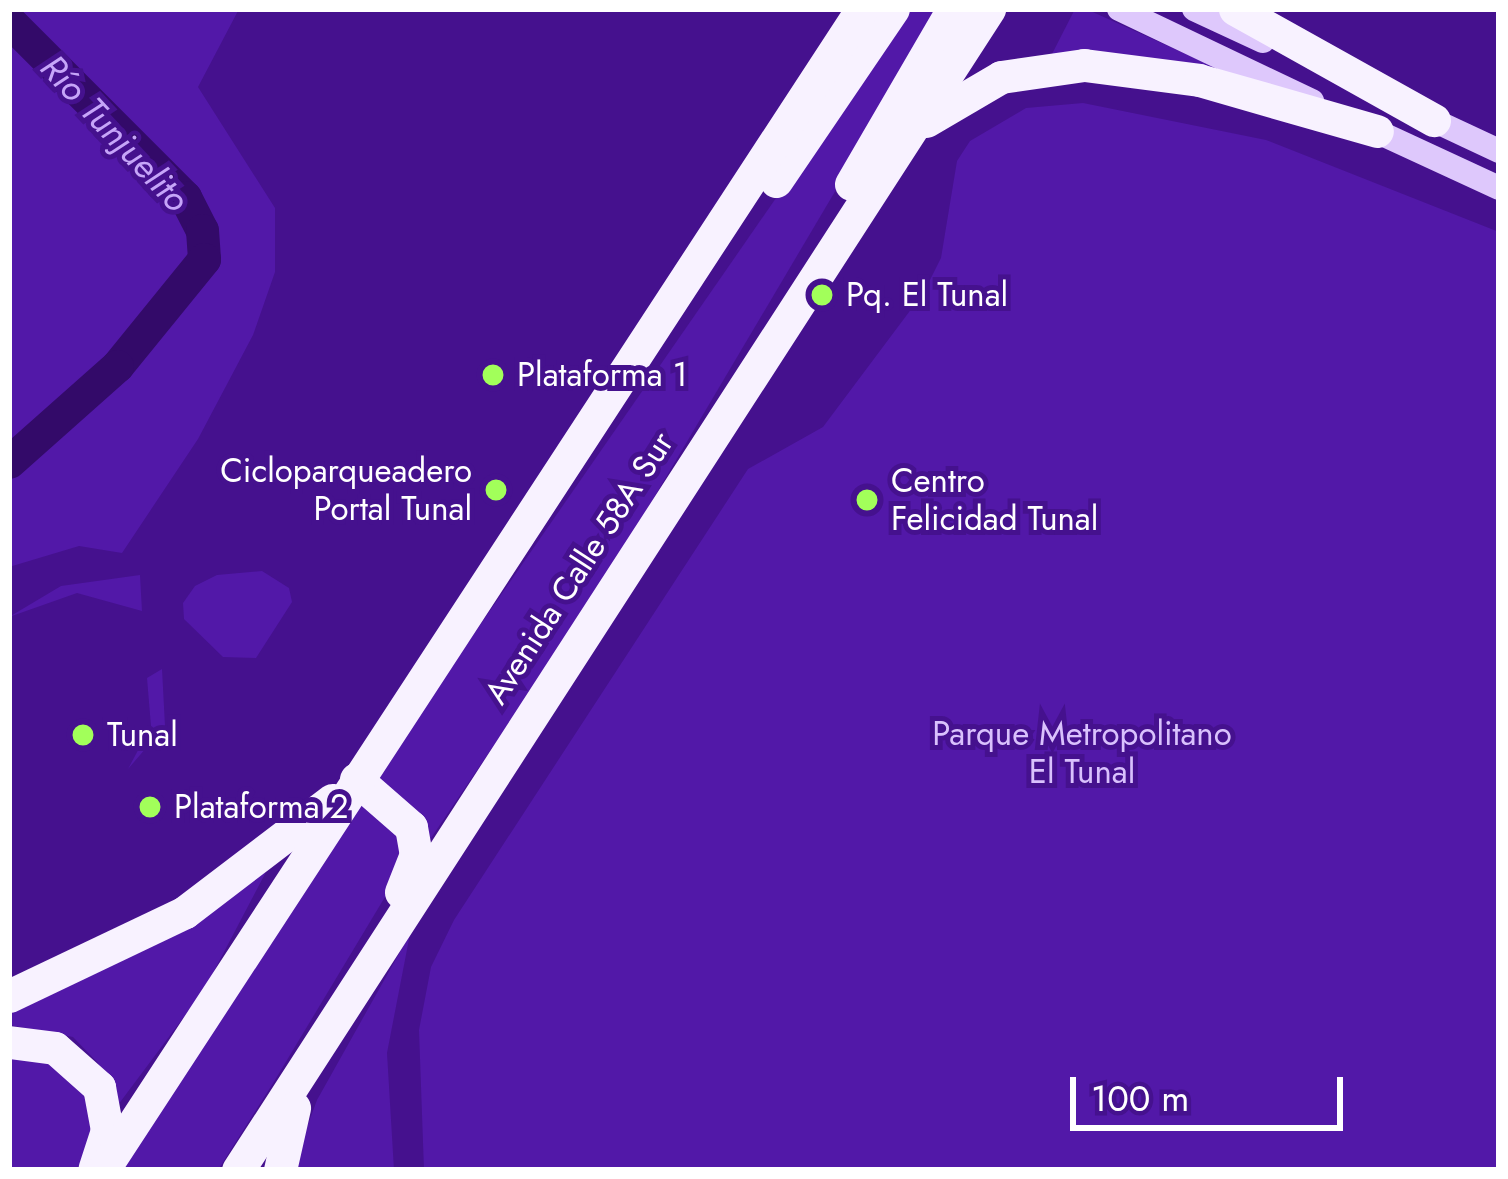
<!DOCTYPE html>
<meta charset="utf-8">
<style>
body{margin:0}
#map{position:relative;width:1508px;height:1179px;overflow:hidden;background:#45118e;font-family:Jost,sans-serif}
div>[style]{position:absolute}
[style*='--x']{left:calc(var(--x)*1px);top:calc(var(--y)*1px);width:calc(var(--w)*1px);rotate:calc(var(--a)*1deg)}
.green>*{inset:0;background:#5218a8}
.river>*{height:33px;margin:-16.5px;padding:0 16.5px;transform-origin:16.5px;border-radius:16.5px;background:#330a69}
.secondary>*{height:24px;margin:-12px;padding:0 12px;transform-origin:12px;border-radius:12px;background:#dec8fc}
.trunk>*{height:33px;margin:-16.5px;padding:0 16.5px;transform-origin:16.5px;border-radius:16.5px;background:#f8f2ff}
.dots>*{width:33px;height:33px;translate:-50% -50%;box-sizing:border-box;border:6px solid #45118e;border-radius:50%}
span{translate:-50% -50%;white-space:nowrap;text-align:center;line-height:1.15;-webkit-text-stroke:10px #45118e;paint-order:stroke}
.poi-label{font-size:33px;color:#fff}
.left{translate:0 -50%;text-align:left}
.right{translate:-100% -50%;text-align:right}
.street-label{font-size:33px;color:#fff}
.park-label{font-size:33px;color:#d9c1fd}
.water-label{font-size:36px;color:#c6a5f9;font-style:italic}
.frame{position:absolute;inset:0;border:12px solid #fff;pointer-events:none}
.scale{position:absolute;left:1070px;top:1077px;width:273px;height:54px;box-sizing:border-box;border:6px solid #fff;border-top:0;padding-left:15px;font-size:36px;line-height:42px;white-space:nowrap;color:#fff;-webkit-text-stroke:9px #45118e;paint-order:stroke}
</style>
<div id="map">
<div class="green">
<div style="clip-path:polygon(9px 9px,239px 9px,198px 87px,275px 208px,275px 272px,253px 335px,198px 439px,122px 553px,79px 546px,9px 567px)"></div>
<div style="clip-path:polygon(907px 9px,943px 9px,601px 587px,427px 844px,372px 781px)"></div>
<div style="clip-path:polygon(1075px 9px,1086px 9px,1248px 82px,1052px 54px)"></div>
<div style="clip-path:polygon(1083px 103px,1266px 140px,1499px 232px,1499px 1170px,424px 1170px,419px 1030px,431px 967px,454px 920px,748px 469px,823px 427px,924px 292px,941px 258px,957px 161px,970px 141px,1026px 108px)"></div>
<div style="clip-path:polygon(262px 571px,289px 588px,292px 602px,256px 658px,223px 657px,184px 619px,183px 603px,195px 586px,217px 575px)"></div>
<div style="clip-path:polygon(140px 575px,142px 611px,77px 593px,9px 617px,61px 586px)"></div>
<div style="clip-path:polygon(162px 669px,165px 726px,128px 769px,151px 726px,147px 678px)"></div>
<div style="clip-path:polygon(361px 795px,395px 818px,403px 867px,275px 1080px,218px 1170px,121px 1170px)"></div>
<div style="clip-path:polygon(266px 872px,204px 990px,118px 1105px,98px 1063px,73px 1037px,9px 1025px,9px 1006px,172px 932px)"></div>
<div style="clip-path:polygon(410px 934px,387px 1053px,394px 1170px,291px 1170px,317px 1100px)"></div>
<div style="clip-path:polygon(9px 1048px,70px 1064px,98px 1117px,79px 1170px,9px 1170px)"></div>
</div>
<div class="river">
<div style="--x:9;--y:21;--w:249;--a:45"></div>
<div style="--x:185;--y:197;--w:37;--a:63"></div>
<div style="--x:202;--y:230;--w:29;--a:86"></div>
<div style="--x:204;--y:259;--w:138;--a:129.1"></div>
<div style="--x:117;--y:366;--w:144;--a:138.4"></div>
</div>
<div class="secondary">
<div style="--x:1119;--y:9;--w:214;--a:25.5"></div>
<div style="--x:1194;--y:9;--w:76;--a:24.9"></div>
<div style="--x:1420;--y:114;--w:87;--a:25.1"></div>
<div style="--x:1365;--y:126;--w:148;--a:24.8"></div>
</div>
<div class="trunk">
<div style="--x:1235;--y:9;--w:228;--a:29.2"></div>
<div style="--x:926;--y:121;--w:87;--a:-30.4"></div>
<div style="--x:1001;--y:77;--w:84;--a:-8.2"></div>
<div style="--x:1084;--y:65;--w:116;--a:7.4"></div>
<div style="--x:1199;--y:80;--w:185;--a:16"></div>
<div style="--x:776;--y:181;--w:208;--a:-55.8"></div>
<div style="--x:851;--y:184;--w:203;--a:-59.8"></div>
<div style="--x:356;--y:779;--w:73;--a:41.1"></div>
<div style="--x:411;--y:827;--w:27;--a:80"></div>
<div style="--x:416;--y:854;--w:41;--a:111.5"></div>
<div style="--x:9;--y:996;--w:195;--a:-25.5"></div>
<div style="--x:185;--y:912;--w:185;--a:-37.3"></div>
<div style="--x:9;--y:1042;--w:46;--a:7.4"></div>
<div style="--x:55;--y:1048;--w:59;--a:41.6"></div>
<div style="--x:99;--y:1087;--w:44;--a:79.5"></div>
<div style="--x:107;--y:1130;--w:40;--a:108"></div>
<div style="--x:103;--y:1170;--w:1387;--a:-56.83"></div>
<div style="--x:238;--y:1170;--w:1383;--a:-57.1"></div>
<div style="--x:280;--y:1170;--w:64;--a:-77.3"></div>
</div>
<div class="dots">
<div style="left:822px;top:295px;background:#a2ff5a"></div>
<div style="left:493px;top:375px;background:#a2ff5a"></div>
<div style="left:496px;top:490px;background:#a2ff5a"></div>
<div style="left:867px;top:500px;background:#a2ff5a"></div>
<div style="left:83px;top:735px;background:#a2ff5a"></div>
<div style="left:150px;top:807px;background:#a2ff5a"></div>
</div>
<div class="poi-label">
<span class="left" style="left:846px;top:295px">Pq. El Tunal</span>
<span class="left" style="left:517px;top:375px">Plataforma 1</span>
<span class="right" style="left:472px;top:490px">Cicloparqueadero<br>Portal Tunal</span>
<span class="left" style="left:891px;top:500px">Centro<br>Felicidad Tunal</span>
<span class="left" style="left:107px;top:735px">Tunal</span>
<span class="left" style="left:174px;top:807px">Plataforma 2</span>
</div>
<div class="street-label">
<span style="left:579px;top:568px;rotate:-57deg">Avenida Calle 58A Sur</span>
</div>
<div class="park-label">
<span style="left:1082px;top:753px">Parque Metropolitano<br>El Tunal</span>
</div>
<div class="water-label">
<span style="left:115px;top:133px;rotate:47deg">Río Tunjuelito</span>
</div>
<div class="frame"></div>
<div class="scale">100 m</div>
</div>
